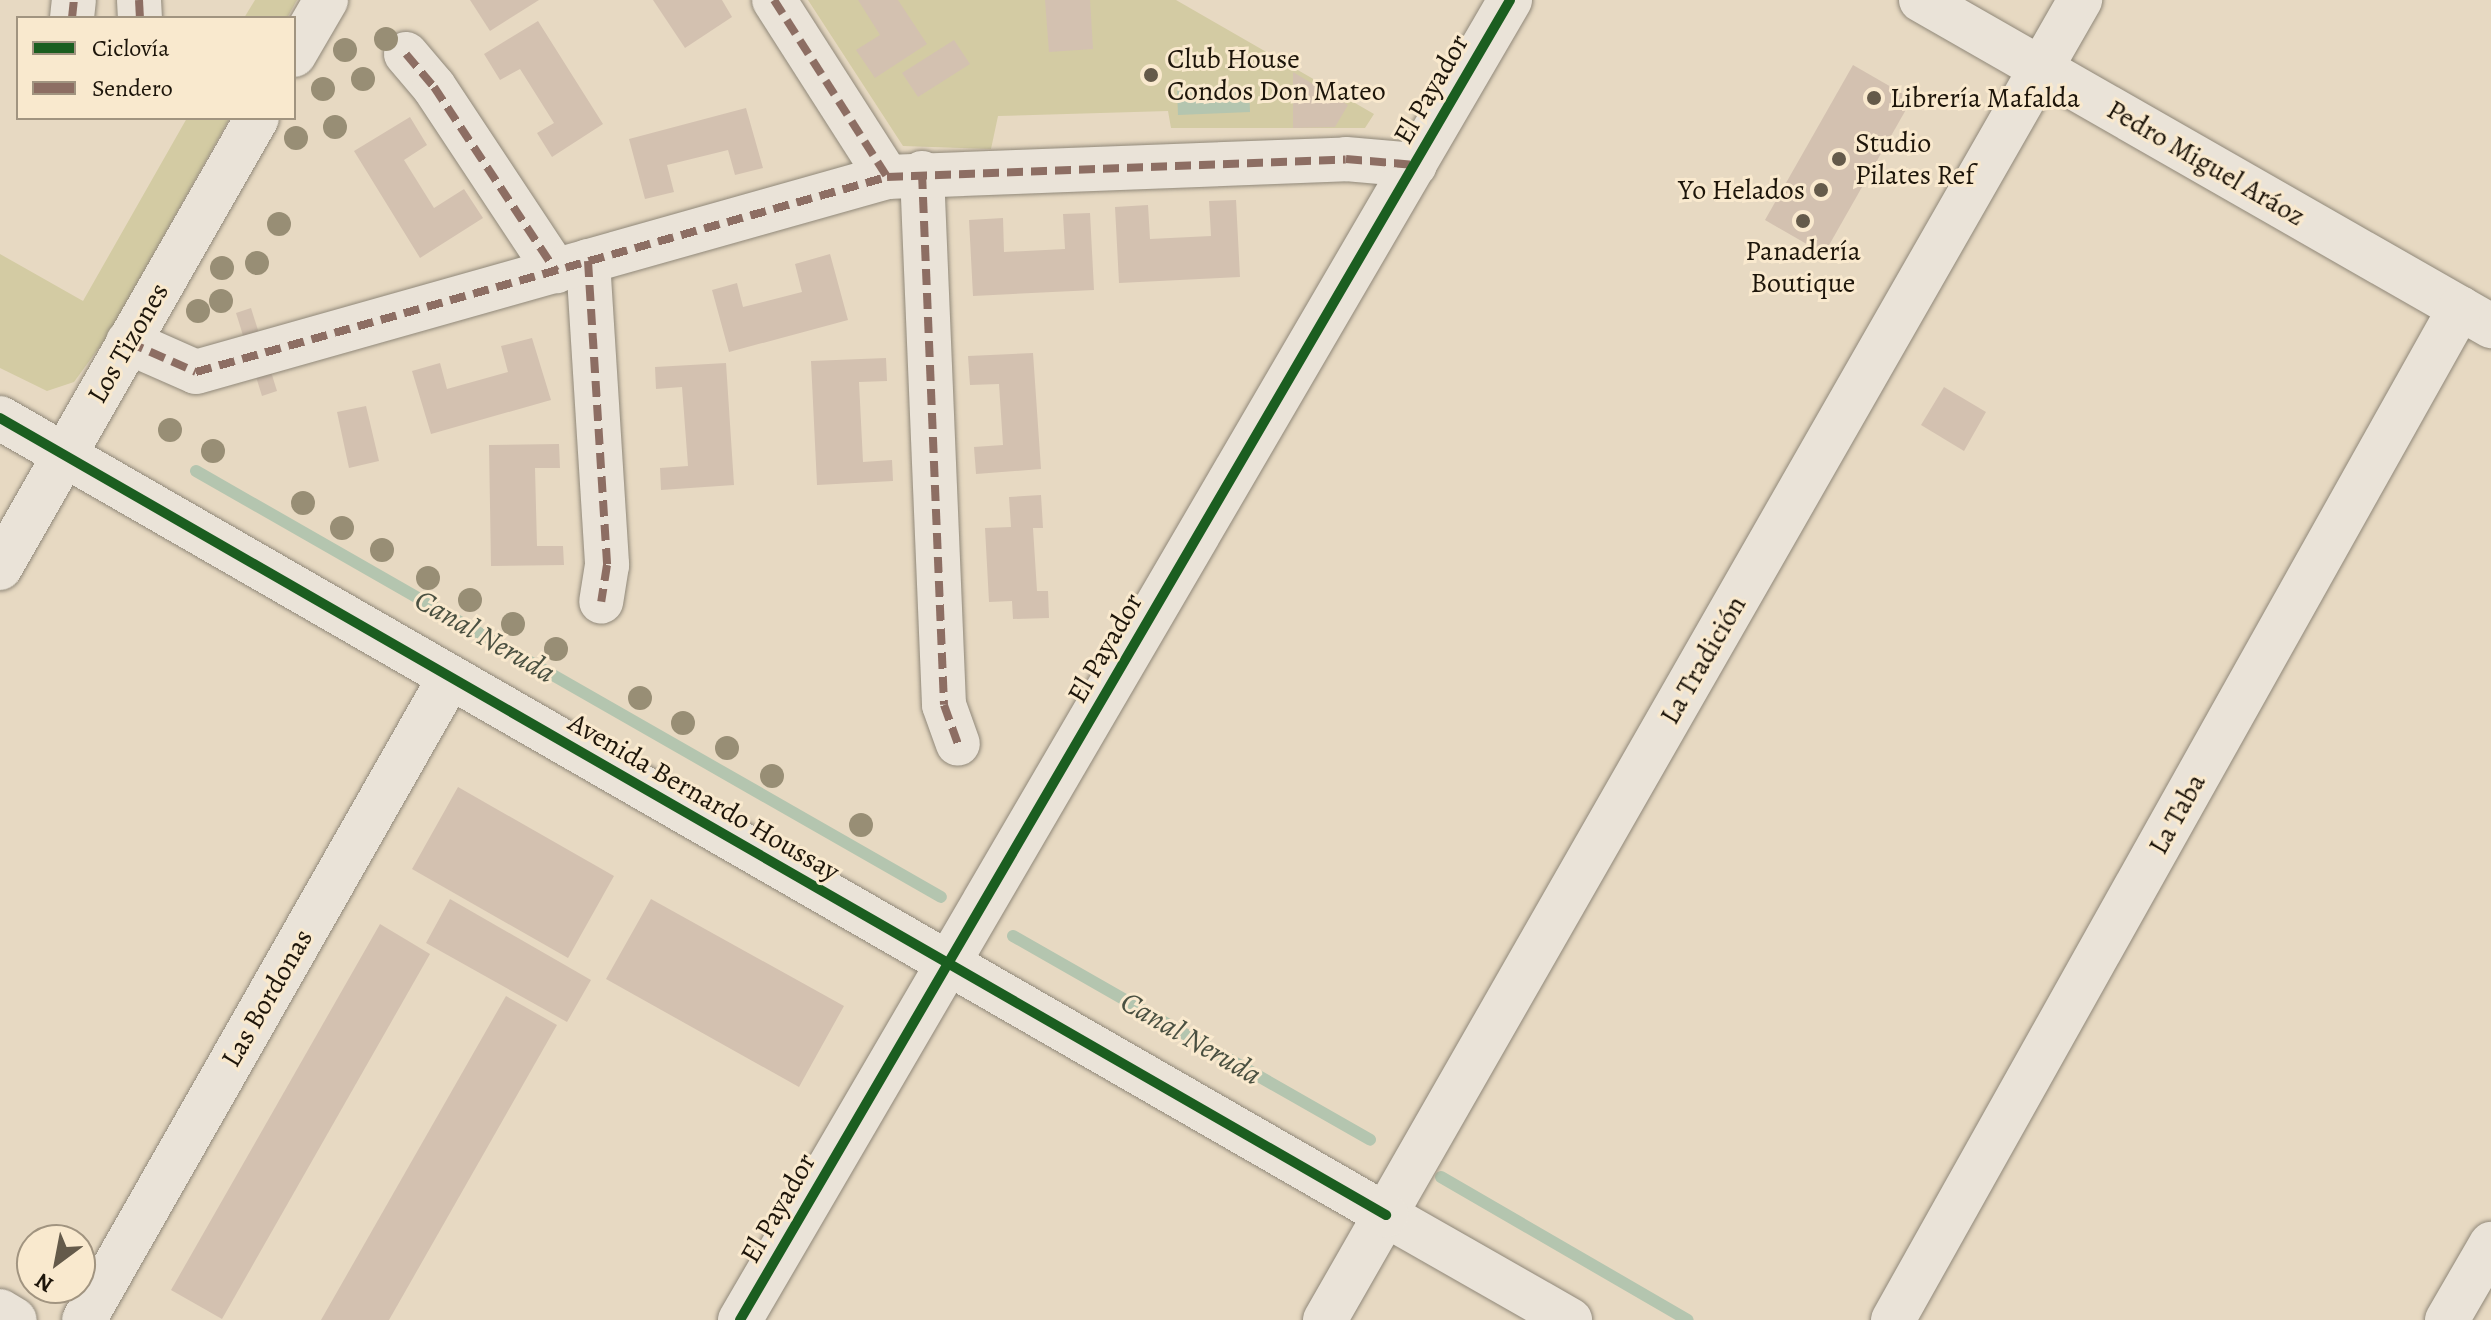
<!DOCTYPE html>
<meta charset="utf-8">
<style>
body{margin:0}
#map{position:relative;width:2491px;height:1320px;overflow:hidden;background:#e7d9c2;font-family:Alegreya,serif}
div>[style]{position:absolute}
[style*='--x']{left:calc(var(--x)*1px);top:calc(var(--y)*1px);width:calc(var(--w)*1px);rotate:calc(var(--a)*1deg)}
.green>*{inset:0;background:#d3cba3}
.water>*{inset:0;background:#b4c5af}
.stream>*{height:12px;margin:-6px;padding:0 6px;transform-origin:6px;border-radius:6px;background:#b4c5af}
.building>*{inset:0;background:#d3c1b0}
.roads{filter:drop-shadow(0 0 2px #908879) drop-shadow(0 0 2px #908879)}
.minor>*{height:44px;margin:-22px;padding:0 22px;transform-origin:22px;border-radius:22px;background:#eae3d8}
.tertiary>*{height:44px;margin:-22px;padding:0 22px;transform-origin:22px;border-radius:22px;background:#eae3d8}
.secondary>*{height:44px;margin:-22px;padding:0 22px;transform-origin:22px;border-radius:22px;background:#eae3d8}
.quiet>*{height:8px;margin-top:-4px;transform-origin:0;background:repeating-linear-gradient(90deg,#8d6e63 0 16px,transparent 0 24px)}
.cycleway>*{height:10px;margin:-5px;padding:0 5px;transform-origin:5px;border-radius:5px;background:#1b5e20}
.trees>*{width:24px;height:24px;margin:-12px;border-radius:50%;background:#988e75}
.dots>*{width:22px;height:22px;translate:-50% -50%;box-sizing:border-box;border:4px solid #f9e9ce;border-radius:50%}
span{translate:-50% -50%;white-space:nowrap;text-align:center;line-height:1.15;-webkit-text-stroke:6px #f9e9ce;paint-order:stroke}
.poi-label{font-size:28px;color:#1d150a}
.left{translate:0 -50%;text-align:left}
.right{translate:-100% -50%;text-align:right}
.street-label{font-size:28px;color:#1d150a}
.water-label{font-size:30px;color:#4a5041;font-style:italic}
.legend{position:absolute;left:16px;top:16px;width:280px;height:104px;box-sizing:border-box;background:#f9e9ce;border:2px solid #a19480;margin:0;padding:10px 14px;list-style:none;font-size:24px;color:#1d150a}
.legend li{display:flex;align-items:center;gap:16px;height:40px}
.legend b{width:40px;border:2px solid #a19480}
.north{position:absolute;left:16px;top:1224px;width:80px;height:80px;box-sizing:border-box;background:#f9e9ce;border:2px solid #a19480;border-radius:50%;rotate:212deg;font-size:22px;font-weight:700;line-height:32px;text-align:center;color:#1d150a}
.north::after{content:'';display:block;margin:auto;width:28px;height:36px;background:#645a4a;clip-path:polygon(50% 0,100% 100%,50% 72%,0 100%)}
</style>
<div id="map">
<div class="green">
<div style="clip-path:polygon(255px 0,297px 0,287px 18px,244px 18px)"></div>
<div style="clip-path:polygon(808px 0,1176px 0,1374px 114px,1365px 128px,1171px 128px,1168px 111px,998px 116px,991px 149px,903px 146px)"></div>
<div style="clip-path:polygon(187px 118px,230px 118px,106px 338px,74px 382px,47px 391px,0 368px,0 254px,83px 301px)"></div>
</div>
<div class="water">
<div style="clip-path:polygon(1249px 87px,1250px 112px,1178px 115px,1177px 90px)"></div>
</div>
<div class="stream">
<div style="--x:196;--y:471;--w:858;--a:29.76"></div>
<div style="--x:1013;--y:936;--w:411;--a:29.7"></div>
<div style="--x:1441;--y:1177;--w:285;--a:30.1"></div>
</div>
<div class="building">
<div style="clip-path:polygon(470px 0,539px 0,490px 31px)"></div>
<div style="clip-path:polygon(653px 0,722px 0,732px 17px,685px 48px)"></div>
<div style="clip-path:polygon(858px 0,898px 0,927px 44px,875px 78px,856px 50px,880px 35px)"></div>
<div style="clip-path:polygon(1045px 0,1090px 0,1093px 49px,1049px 52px)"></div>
<div style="clip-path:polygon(538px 21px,603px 124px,552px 157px,537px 133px,554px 123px,520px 69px,500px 80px,484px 54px)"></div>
<div style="clip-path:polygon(954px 40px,970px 64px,918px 97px,902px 73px)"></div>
<div style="clip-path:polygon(1853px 65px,1912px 99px,1824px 254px,1765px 220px)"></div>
<div style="clip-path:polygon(1293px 72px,1348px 105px,1335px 127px,1293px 128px)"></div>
<div style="clip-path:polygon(746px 108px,763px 168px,735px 175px,728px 150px,667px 165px,674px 192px,645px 199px,629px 139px)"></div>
<div style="clip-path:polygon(410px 117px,427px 145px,404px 160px,434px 208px,464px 189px,483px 218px,420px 258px,354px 151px)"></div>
<div style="clip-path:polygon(1236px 200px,1240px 277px,1119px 283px,1115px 207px,1148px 205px,1150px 239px,1211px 236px,1209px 201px)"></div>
<div style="clip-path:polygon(1090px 213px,1094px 290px,973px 296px,969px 220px,1003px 218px,1004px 252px,1065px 249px,1063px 214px)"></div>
<div style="clip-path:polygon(830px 254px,848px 320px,729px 352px,712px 290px,737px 283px,743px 307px,802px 292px,795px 264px)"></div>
<div style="clip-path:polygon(251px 308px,277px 391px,262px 396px,236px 313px)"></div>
<div style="clip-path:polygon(532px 338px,551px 400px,431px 434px,412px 371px,440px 363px,447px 389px,508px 372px,501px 346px)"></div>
<div style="clip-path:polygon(1033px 353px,1041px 469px,976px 474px,974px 447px,1003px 445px,999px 384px,970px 385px,968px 356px)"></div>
<div style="clip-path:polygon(886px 358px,887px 381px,859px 382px,863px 462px,892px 460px,893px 481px,817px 485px,811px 361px)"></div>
<div style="clip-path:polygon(726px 363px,734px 485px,661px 490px,660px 468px,688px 466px,682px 387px,656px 389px,655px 367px)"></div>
<div style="clip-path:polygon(1944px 387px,1986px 412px,1964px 451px,1921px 425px)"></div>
<div style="clip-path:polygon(366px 406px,379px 461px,349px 468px,337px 412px)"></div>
<div style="clip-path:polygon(559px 444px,560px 468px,535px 468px,537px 546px,563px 546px,564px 565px,491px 566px,489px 445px)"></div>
<div style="clip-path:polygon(1041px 495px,1043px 528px,1033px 528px,1037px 591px,1048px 591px,1049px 618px,1013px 619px,1012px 601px,989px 602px,985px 528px,1011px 527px,1009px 497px)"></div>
<div style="clip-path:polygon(458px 787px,614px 876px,568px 958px,412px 869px)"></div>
<div style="clip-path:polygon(450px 899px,591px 980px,567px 1022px,426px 943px)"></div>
<div style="clip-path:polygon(651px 899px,844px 1006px,799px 1087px,606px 979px)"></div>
<div style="clip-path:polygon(380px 924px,430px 954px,222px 1319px,171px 1290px)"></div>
<div style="clip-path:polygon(506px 996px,557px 1025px,389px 1320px,321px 1320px)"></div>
</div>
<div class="roads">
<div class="minor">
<div style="--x:139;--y:0;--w:18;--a:87"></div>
<div style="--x:774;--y:0;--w:210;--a:57.4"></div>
<div style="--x:1921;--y:0;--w:657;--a:29.77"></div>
<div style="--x:72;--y:18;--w:18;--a:-84"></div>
<div style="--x:406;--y:54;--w:43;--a:49.7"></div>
<div style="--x:434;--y:87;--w:221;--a:56.5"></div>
<div style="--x:294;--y:55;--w:64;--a:-59.8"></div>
<div style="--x:922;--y:173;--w:532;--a:87.63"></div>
<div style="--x:944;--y:705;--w:41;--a:70.3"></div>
<div style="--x:588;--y:261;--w:305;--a:86.4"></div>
<div style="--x:607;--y:565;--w:37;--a:99"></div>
<div style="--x:128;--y:342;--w:74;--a:23.8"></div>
<div style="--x:196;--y:372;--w:718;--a:-15.76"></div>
<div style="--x:887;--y:177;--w:459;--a:-2.2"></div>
<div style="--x:1346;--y:159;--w:69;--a:5"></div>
<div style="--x:0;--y:568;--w:518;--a:-60.27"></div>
<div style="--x:0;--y:1311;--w:17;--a:31"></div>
<div style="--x:84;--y:1320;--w:740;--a:-60.35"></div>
<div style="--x:740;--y:1320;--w:1528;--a:-59.74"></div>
<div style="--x:1893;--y:1320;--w:1160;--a:-60.74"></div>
<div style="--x:2447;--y:1320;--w:88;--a:-59.9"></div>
</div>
<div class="tertiary">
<div style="--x:1386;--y:1215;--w:212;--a:29.7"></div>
<div style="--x:1325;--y:1320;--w:1521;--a:-60.23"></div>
</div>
<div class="secondary">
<div style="--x:0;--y:418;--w:1599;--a:29.9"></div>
</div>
</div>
<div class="quiet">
<div style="--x:139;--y:0;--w:18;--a:87"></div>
<div style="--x:774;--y:0;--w:210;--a:57.4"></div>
<div style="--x:72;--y:18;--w:18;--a:-84"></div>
<div style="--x:406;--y:54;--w:43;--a:49.7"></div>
<div style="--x:434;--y:87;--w:221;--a:56.5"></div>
<div style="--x:922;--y:173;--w:532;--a:87.63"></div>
<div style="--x:944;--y:705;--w:41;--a:70.3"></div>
<div style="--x:588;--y:261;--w:305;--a:86.4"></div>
<div style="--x:607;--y:565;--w:37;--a:99"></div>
<div style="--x:128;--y:342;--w:74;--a:23.8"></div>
<div style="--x:196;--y:372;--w:718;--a:-15.76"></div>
<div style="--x:887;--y:177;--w:459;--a:-2.2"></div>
<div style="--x:1346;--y:159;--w:69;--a:5"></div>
</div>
<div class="cycleway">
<div style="--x:0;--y:418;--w:1599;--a:29.9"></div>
<div style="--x:740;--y:1320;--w:1528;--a:-59.74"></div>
</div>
<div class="trees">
<div style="left:386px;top:39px"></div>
<div style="left:345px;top:50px"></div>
<div style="left:363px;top:79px"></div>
<div style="left:323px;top:89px"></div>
<div style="left:335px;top:127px"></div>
<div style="left:296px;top:138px"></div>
<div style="left:279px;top:224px"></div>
<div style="left:257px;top:263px"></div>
<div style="left:222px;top:268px"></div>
<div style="left:221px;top:301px"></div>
<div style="left:198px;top:311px"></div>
<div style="left:170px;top:430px"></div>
<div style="left:213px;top:451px"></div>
<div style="left:303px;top:503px"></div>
<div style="left:342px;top:528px"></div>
<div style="left:382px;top:550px"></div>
<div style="left:428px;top:578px"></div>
<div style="left:470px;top:600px"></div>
<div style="left:513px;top:624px"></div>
<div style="left:556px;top:649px"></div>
<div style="left:640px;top:698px"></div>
<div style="left:683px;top:723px"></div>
<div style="left:727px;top:748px"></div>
<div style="left:772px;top:776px"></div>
<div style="left:861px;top:825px"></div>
</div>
<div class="dots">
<div style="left:1151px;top:75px;background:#645a4a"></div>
<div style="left:1874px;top:98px;background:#645a4a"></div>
<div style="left:1839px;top:159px;background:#645a4a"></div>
<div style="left:1821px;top:190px;background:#645a4a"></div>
<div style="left:1803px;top:221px;background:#645a4a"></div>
</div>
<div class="poi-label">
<span class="left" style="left:1167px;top:75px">Club House<br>Condos Don Mateo</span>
<span class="left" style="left:1890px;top:98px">Librería Mafalda</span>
<span class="left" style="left:1855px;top:159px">Studio<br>Pilates Ref</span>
<span class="right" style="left:1805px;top:190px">Yo Helados</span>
<span style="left:1803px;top:267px">Panadería<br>Boutique</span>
</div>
<div class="street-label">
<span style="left:1431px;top:89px;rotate:-60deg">El Payador</span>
<span style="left:2206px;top:163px;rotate:30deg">Pedro Miguel Aráoz</span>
<span style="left:128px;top:343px;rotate:-60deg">Los Tizones</span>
<span style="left:1105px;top:648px;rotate:-60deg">El Payador</span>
<span style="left:1703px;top:660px;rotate:-60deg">La Tradición</span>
<span style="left:704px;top:797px;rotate:30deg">Avenida Bernardo Houssay</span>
<span style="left:2177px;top:814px;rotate:-61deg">La Taba</span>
<span style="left:267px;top:998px;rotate:-60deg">Las Bordonas</span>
<span style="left:778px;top:1208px;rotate:-60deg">El Payador</span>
</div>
<div class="water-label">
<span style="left:485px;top:636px;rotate:30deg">Canal Neruda</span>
<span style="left:1191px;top:1038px;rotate:30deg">Canal Neruda</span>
</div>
<ul class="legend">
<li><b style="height:10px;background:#1b5e20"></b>Ciclovía</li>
<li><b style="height:10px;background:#8d6e63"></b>Sendero</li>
</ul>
<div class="north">N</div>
</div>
